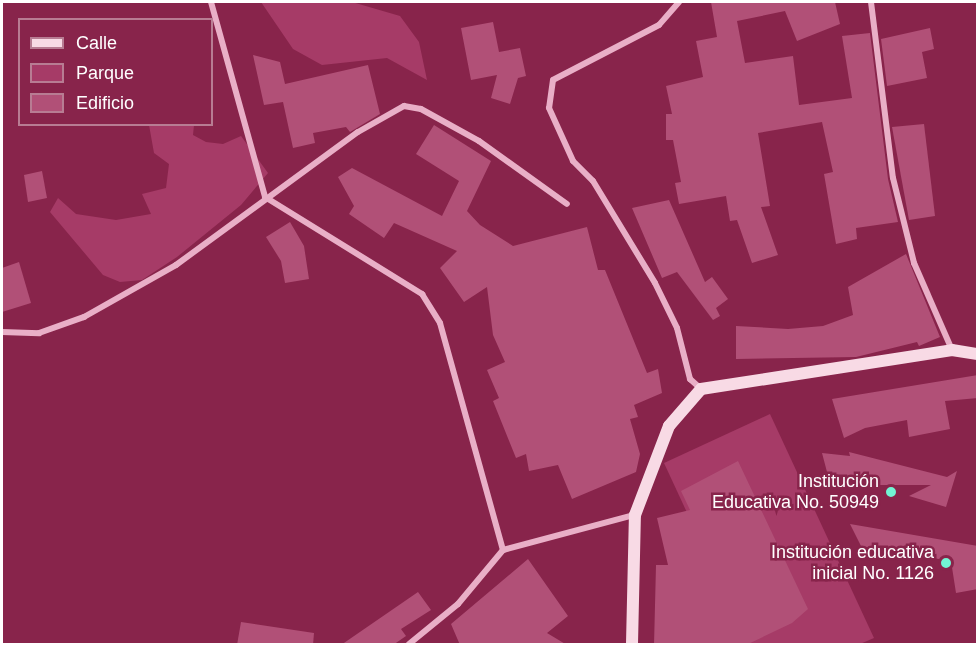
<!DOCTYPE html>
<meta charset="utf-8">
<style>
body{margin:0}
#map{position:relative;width:979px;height:646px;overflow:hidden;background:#88244b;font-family:Helvetica,sans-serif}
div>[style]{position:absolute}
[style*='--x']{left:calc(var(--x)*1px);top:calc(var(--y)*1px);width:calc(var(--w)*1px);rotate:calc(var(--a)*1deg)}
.green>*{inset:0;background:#a63b67}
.building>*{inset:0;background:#b15077}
.street>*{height:6px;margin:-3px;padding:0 3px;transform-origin:3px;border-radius:3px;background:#e9afc7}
.secondary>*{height:12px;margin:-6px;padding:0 6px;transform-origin:6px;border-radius:6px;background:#f8dae5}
.dots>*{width:16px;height:16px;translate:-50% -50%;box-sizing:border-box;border:3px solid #88244b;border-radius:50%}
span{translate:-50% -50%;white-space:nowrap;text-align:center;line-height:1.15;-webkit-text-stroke:5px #88244b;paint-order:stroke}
.poi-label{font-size:18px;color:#fff}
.right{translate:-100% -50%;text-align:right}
.frame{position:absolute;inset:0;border:3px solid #fff;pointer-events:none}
.legend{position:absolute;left:18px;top:18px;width:195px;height:108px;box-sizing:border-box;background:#88244b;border:2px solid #b87c93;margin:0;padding:8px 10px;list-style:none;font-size:18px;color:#fff}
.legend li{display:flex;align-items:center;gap:12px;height:30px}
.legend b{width:30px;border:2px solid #b87c93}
</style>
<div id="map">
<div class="green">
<div style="clip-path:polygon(261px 2px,352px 2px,400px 16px,419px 42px,427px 80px,387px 58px,322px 65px,293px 49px)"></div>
<div style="clip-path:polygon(149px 125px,194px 125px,193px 135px,206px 142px,223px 144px,241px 136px,268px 173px,241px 205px,177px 257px,142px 280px,120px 282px,103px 275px,50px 212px,58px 198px,76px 214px,116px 220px,151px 214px,142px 194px,166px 188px,169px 164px,154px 153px)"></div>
<div style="clip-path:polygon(770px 414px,874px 638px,860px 644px,748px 644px,664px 463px)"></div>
</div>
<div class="building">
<div style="clip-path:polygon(711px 2px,835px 2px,840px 24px,797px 41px,785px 11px,737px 21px,745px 63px,793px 56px,799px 105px,852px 98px,842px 36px,870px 33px,888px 179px,898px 222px,856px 228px,857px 239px,836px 244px,824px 174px,833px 172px,822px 122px,758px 133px,770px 206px,761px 207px,778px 255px,752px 263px,737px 220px,730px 221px,726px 196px,679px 204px,675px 183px,681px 182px,673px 140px,666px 140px,666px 114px,672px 114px,666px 86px,703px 77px,696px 41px,717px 37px)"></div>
<div style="clip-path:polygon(493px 22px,499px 52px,520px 48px,526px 76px,518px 78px,510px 104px,491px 98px,497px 75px,471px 80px,461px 28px)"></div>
<div style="clip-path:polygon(930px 28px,934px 49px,922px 52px,927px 78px,887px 86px,881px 39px)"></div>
<div style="clip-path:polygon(253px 55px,280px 62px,285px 84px,368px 65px,380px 114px,350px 132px,346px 127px,313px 133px,315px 143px,293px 148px,283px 102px,264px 105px)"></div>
<div style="clip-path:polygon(924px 124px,935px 216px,909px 220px,892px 127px)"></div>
<div style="clip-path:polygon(434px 125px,491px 161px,467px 211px,480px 225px,513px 246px,587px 227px,598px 270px,605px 270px,647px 373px,658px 369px,662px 393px,634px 405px,638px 417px,630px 419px,640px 454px,636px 472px,572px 499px,558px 465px,529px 471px,526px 454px,516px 458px,493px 401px,499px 398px,487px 370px,505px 362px,493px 335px,487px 287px,464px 302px,440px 268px,457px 251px,394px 223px,384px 238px,349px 214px,354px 206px,338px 177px,352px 168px,442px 216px,459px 181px,416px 154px)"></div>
<div style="clip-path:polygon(42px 171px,47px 198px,28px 202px,24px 175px)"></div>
<div style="clip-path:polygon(669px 200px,705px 282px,712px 277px,728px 299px,716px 308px,720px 316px,713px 320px,677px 272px,662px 278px,632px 208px)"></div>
<div style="clip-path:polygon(290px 222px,304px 246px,309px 279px,285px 283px,281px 261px,266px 237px)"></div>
<div style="clip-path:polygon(906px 254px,940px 337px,919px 346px,917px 342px,856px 357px,736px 359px,736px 326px,788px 329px,823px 326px,853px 315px,848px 287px)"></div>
<div style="clip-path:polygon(19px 262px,31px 303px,2px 312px,2px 268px)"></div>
<div style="clip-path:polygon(978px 375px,978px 398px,945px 401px,950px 429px,909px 437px,907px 420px,865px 428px,844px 438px,832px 399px)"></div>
<div style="clip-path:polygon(849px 452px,947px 477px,957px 471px,946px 507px,909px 496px,931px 485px,870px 485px,827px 472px,822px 453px,850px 456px)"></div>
<div style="clip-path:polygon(738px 461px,808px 609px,792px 623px,746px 645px,654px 645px,656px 565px,668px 565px,657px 518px,690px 510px,681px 491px)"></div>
<div style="clip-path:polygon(850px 524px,978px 546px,978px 589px,956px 593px,951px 561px,861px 546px)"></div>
<div style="clip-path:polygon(528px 559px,568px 616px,547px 633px,567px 645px,460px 645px,451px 624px)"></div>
<div style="clip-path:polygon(418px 592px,431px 610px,401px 629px,406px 636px,393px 645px,341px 645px)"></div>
<div style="clip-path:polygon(241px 622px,314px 633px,313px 645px,237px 645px)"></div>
</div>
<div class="street">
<div style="--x:211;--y:2;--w:202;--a:74.5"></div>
<div style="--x:265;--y:197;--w:185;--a:31.7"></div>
<div style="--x:422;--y:294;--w:34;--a:58"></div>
<div style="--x:440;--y:323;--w:236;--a:74.5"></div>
<div style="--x:679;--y:2;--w:30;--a:131"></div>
<div style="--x:659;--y:25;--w:119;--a:152.6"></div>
<div style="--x:553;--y:80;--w:28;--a:98"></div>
<div style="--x:549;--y:108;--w:58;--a:65.6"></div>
<div style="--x:573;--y:161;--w:28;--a:45"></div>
<div style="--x:593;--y:181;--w:119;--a:58.7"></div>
<div style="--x:655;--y:283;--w:50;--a:63.9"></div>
<div style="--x:677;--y:328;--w:53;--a:75.7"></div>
<div style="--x:690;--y:379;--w:15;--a:42"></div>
<div style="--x:871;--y:2;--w:177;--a:82.9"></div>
<div style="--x:893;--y:178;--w:88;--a:76.1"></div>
<div style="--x:914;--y:263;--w:95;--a:66.4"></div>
<div style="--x:2;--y:332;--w:37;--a:2"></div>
<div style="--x:39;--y:333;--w:48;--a:-19.6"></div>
<div style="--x:84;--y:317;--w:106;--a:-29.5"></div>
<div style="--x:176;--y:265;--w:225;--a:-36.2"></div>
<div style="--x:358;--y:132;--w:53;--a:-29.5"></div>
<div style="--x:404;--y:106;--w:17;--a:10"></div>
<div style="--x:421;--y:109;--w:66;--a:28.9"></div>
<div style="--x:479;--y:141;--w:108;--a:35.6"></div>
<div style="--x:409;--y:644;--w:63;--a:-39.2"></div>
<div style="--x:458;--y:604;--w:70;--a:-50.2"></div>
<div style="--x:503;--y:550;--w:136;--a:-15"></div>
</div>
<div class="secondary">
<div style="--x:632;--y:644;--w:129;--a:-88.7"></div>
<div style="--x:635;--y:515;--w:95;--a:-69.1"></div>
<div style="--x:669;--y:426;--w:49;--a:-49.1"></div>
<div style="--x:701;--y:389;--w:254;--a:-8.8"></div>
<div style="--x:952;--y:350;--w:26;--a:9"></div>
</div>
<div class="dots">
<div style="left:891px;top:492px;background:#72f4d4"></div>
<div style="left:946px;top:563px;background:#72f4d4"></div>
</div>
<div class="poi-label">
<span class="right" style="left:879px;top:492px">Institución<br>Educativa No. 50949</span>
<span class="right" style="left:934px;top:563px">Institución educativa<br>inicial No. 1126</span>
</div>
<div class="frame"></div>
<ul class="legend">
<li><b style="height:8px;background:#f8dae5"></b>Calle</li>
<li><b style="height:16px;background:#a63b67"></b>Parque</li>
<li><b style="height:16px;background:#b15077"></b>Edificio</li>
</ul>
</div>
